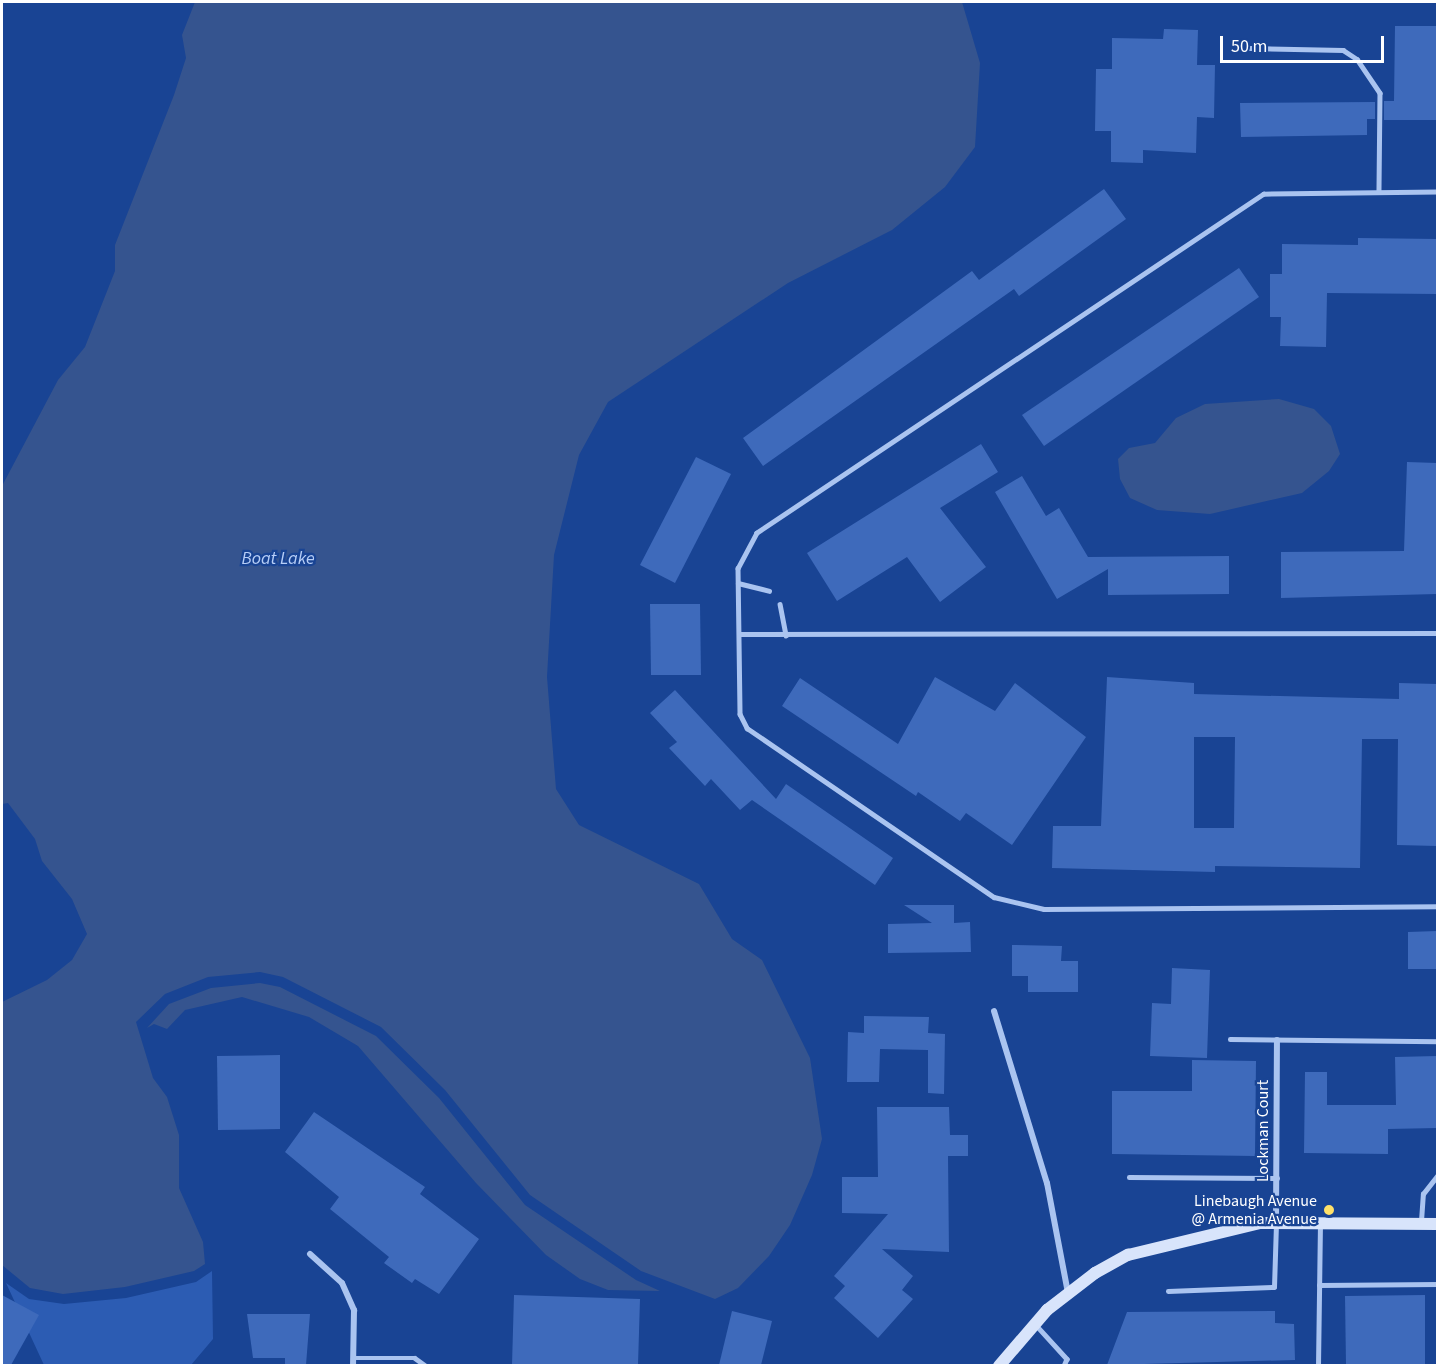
<!DOCTYPE html>
<style>
body{margin:0}
#map{position:relative;width:1439px;height:1367px;overflow:hidden;background:#194494;font-family:"Source Sans 3",sans-serif}
div>[style]{position:absolute}
[style*='--x']{left:calc(var(--x)*1px);top:calc(var(--y)*1px);width:calc(var(--w)*1px);rotate:calc(var(--a)*1deg)}
.green>*{inset:0;background:#2c5cb3}
.water>*{inset:0;background:#35548f}
.building>*{inset:0;background:#3e6abb}
.service>*{height:4.5px;margin:-2.25px;padding:0 2.25px;transform-origin:2.25px;border-radius:2.25px;background:#aac4f0}
.minor>*{height:6px;margin:-3px;padding:0 3px;transform-origin:3px;border-radius:3px;background:#aac4f0}
.secondary>*{height:12px;margin:-6px;padding:0 6px;transform-origin:6px;border-radius:6px;background:#d8e4fb}
.dots>*{width:16px;height:16px;translate:-50% -50%;box-sizing:border-box;border:3px solid #194494;border-radius:50%}
span{translate:-50% -50%;white-space:nowrap;text-align:center;line-height:1.15;-webkit-text-stroke:4.5px #194494;paint-order:stroke}
.street-label{font-size:16px;color:#fff}
.poi-label{font-size:16px;color:#fff}
.right{translate:-100% -50%;text-align:right}
.water-label{font-size:18px;color:#b7cef7;font-style:italic}
.frame{position:absolute;inset:0;border:3px solid #fff;pointer-events:none}
.scale{position:absolute;left:1220px;top:36px;width:164px;height:27px;box-sizing:border-box;border:3px solid #fff;border-top:0;padding-left:8px;font-size:18px;line-height:21px;white-space:nowrap;color:#fff;-webkit-text-stroke:4px #194494;paint-order:stroke}
</style>
<div id="map">
<div class="green">
<div style="clip-path:polygon(212px 1271px,213px 1339px,191px 1365px,44px 1365px,6px 1283px,29px 1299px,64px 1304px,126px 1298px,196px 1282px)"></div>
</div>
<div class="water">
<div style="clip-path:polygon(195px 2px,962px 2px,980px 63px,975px 147px,945px 187px,892px 230px,788px 283px,608px 402px,579px 455px,554px 555px,547px 677px,556px 789px,579px 825px,699px 884px,732px 939px,762px 960px,810px 1058px,822px 1139px,812px 1175px,790px 1225px,769px 1256px,738px 1288px,715px 1299px,641px 1271px,530px 1195px,445px 1090px,381px 1027px,283px 977px,260px 972px,208px 977px,165px 994px,136px 1022px,153px 1078px,167px 1097px,179px 1135px,179px 1188px,203px 1242px,205px 1264px,194px 1271px,125px 1287px,63px 1294px,30px 1288px,2px 1265px,2px 1002px,47px 980px,72px 960px,87px 934px,72px 899px,42px 861px,35px 839px,8px 803px,2px 804px,2px 486px,58px 380px,85px 347px,115px 271px,115px 245px,174px 95px,186px 58px,182px 35px)"></div>
<div style="clip-path:polygon(1279px 399px,1314px 409px,1331px 426px,1340px 454px,1329px 471px,1302px 493px,1210px 514px,1157px 510px,1130px 498px,1120px 479px,1118px 459px,1129px 448px,1155px 443px,1176px 418px,1205px 404px)"></div>
<div style="clip-path:polygon(260px 983px,280px 987px,376px 1036px,439px 1098px,525px 1205px,636px 1280px,660px 1291px,608px 1290px,580px 1279px,546px 1255px,476px 1183px,358px 1046px,309px 1017px,242px 997px,185px 1010px,167px 1029px,154px 1024px,147px 1028px,169px 1004px,211px 988px)"></div>
</div>
<div class="building">
<div style="clip-path:polygon(1395px 26px,1437px 26px,1437px 120px,1384px 120px,1384px 101px,1394px 101px)"></div>
<div style="clip-path:polygon(1164px 29px,1198px 30px,1197px 65px,1215px 65px,1214px 118px,1197px 117px,1196px 153px,1143px 150px,1143px 163px,1111px 162px,1111px 131px,1095px 131px,1096px 69px,1112px 69px,1112px 38px,1163px 39px)"></div>
<div style="clip-path:polygon(1375px 102px,1375px 119px,1367px 119px,1367px 135px,1241px 137px,1240px 103px)"></div>
<div style="clip-path:polygon(1104px 189px,1126px 219px,1019px 296px,1014px 289px,763px 466px,743px 438px,972px 271px,979px 280px)"></div>
<div style="clip-path:polygon(1358px 238px,1437px 239px,1437px 294px,1327px 293px,1326px 347px,1280px 346px,1281px 317px,1270px 317px,1270px 274px,1282px 274px,1282px 244px,1358px 245px)"></div>
<div style="clip-path:polygon(1239px 268px,1259px 297px,1044px 446px,1022px 415px)"></div>
<div style="clip-path:polygon(981px 444px,998px 472px,940px 508px,986px 567px,940px 602px,907px 557px,837px 601px,807px 553px)"></div>
<div style="clip-path:polygon(696px 457px,731px 474px,675px 583px,640px 565px)"></div>
<div style="clip-path:polygon(1407px 462px,1437px 463px,1437px 594px,1281px 598px,1281px 552px,1404px 551px)"></div>
<div style="clip-path:polygon(1022px 476px,1046px 516px,1059px 508px,1088px 557px,1229px 556px,1229px 594px,1108px 595px,1108px 569px,1057px 599px,995px 492px)"></div>
<div style="clip-path:polygon(650px 604px,700px 604px,701px 675px,651px 675px)"></div>
<div style="clip-path:polygon(935px 677px,995px 711px,1015px 683px,1086px 737px,1012px 845px,966px 813px,960px 821px,918px 792px,916px 796px,782px 706px,800px 678px,898px 744px)"></div>
<div style="clip-path:polygon(evenodd,1107px 677px,1194px 683px,1194px 694px,1399px 699px,1399px 683px,1437px 684px,1437px 846px,1397px 845px,1398px 739px,1362px 739px,1360px 868px,1215px 866px,1215px 872px,1052px 868px,1053px 826px,1101px 826px,1107px 677px,1194px 737px,1235px 737px,1234px 828px,1194px 828px,1194px 737px)"></div>
<div style="clip-path:polygon(675px 690px,776px 799px,786px 784px,893px 858px,875px 885px,752px 800px,740px 810px,711px 779px,705px 786px,669px 748px,677px 742px,650px 713px)"></div>
<div style="clip-path:polygon(904px 905px,954px 905px,954px 923px,970px 922px,971px 952px,888px 953px,888px 924px,932px 923px)"></div>
<div style="clip-path:polygon(1437px 931px,1437px 969px,1408px 969px,1408px 932px)"></div>
<div style="clip-path:polygon(1012px 945px,1062px 946px,1061px 961px,1078px 961px,1078px 992px,1028px 992px,1028px 976px,1012px 976px)"></div>
<div style="clip-path:polygon(1172px 968px,1210px 970px,1207px 1058px,1150px 1056px,1152px 1003px,1171px 1004px)"></div>
<div style="clip-path:polygon(864px 1016px,929px 1017px,928px 1033px,945px 1034px,944px 1094px,928px 1093px,928px 1050px,880px 1049px,879px 1082px,847px 1082px,848px 1032px,864px 1033px)"></div>
<div style="clip-path:polygon(280px 1055px,280px 1129px,218px 1130px,217px 1056px)"></div>
<div style="clip-path:polygon(1437px 1056px,1437px 1128px,1388px 1129px,1388px 1154px,1304px 1153px,1305px 1072px,1327px 1072px,1327px 1105px,1396px 1105px,1395px 1057px)"></div>
<div style="clip-path:polygon(1192px 1060px,1256px 1061px,1255px 1156px,1112px 1154px,1112px 1091px,1192px 1091px)"></div>
<div style="clip-path:polygon(877px 1107px,949px 1107px,950px 1135px,968px 1135px,968px 1156px,948px 1156px,949px 1252px,882px 1249px,913px 1276px,902px 1290px,913px 1299px,878px 1338px,834px 1298px,845px 1286px,834px 1276px,888px 1214px,842px 1213px,842px 1177px,878px 1177px)"></div>
<div style="clip-path:polygon(314px 1112px,425px 1187px,420px 1194px,479px 1239px,439px 1294px,415px 1279px,412px 1283px,384px 1263px,389px 1257px,330px 1209px,339px 1197px,285px 1152px)"></div>
<div style="clip-path:polygon(2px 1295px,39px 1315px,11px 1365px,2px 1365px)"></div>
<div style="clip-path:polygon(514px 1295px,640px 1299px,638px 1365px,512px 1365px)"></div>
<div style="clip-path:polygon(1425px 1295px,1425px 1365px,1346px 1365px,1345px 1296px)"></div>
<div style="clip-path:polygon(732px 1311px,772px 1321px,761px 1365px,719px 1365px)"></div>
<div style="clip-path:polygon(1275px 1311px,1275px 1323px,1294px 1324px,1295px 1360px,1107px 1365px,1127px 1312px)"></div>
<div style="clip-path:polygon(247px 1314px,310px 1314px,306px 1365px,285px 1365px,285px 1358px,253px 1358px)"></div>
</div>
<div class="service">
<div style="--x:1250;--y:48;--w:93;--a:1.2"></div>
<div style="--x:1343;--y:50;--w:17;--a:33"></div>
<div style="--x:1357;--y:59;--w:41;--a:55.9"></div>
<div style="--x:1380;--y:93;--w:99;--a:90.6"></div>
<div style="--x:1438;--y:192;--w:174;--a:179.3"></div>
<div style="--x:1264;--y:194;--w:610;--a:146.23"></div>
<div style="--x:757;--y:533;--w:40;--a:118"></div>
<div style="--x:738;--y:568;--w:146;--a:89.2"></div>
<div style="--x:740;--y:714;--w:16;--a:63"></div>
<div style="--x:747;--y:728;--w:299;--a:34.4"></div>
<div style="--x:994;--y:897;--w:51;--a:13.5"></div>
<div style="--x:1044;--y:909;--w:394;--a:-0.4"></div>
<div style="--x:738;--y:583;--w:32;--a:14"></div>
<div style="--x:780;--y:604;--w:32;--a:79"></div>
<div style="--x:739;--y:634;--w:699;--a:-0.08"></div>
<div style="--x:1230;--y:1039;--w:208;--a:0.6"></div>
<div style="--x:1129;--y:1177;--w:148;--a:0.4"></div>
<div style="--x:1421;--y:1221;--w:27;--a:-86"></div>
<div style="--x:1423;--y:1194;--w:24;--a:-52"></div>
<div style="--x:1319;--y:1285;--w:119;--a:-0.5"></div>
<div style="--x:1168;--y:1291;--w:106;--a:-2.2"></div>
<div style="--x:1274;--y:1287;--w:63;--a:-88.2"></div>
<div style="--x:1036;--y:1325;--w:46;--a:47.6"></div>
<div style="--x:1067;--y:1359;--w:8;--a:113"></div>
<div style="--x:353;--y:1358;--w:62;--a:0"></div>
<div style="--x:415;--y:1358;--w:14;--a:36"></div>
<div style="--x:1318;--y:1366;--w:141;--a:-89.2"></div>
</div>
<div class="minor">
<div style="--x:994;--y:1011;--w:180;--a:72.9"></div>
<div style="--x:1047;--y:1183;--w:112;--a:79.2"></div>
<div style="--x:1276;--y:1222;--w:182;--a:-89.7"></div>
<div style="--x:310;--y:1254;--w:43;--a:42.2"></div>
<div style="--x:342;--y:1283;--w:30;--a:66"></div>
<div style="--x:354;--y:1310;--w:56;--a:91"></div>
</div>
<div class="secondary">
<div style="--x:999;--y:1366;--w:74;--a:-49.4"></div>
<div style="--x:1047;--y:1310;--w:61;--a:-37.6"></div>
<div style="--x:1095;--y:1273;--w:38;--a:-29"></div>
<div style="--x:1128;--y:1255;--w:136;--a:-13.6"></div>
<div style="--x:1260;--y:1223;--w:178;--a:0.3"></div>
</div>
<div class="dots">
<div style="left:1329px;top:1210px;background:#ffe169"></div>
</div>
<div class="street-label">
<span style="left:1263px;top:1131px;rotate:-90deg">Lockman Court</span>
</div>
<div class="poi-label">
<span class="right" style="left:1317px;top:1210px">Linebaugh Avenue<br>@ Armenia Avenue</span>
</div>
<div class="water-label">
<span style="left:278px;top:559px">Boat Lake</span>
</div>
<div class="frame"></div>
<div class="scale">50 m</div>
</div>
